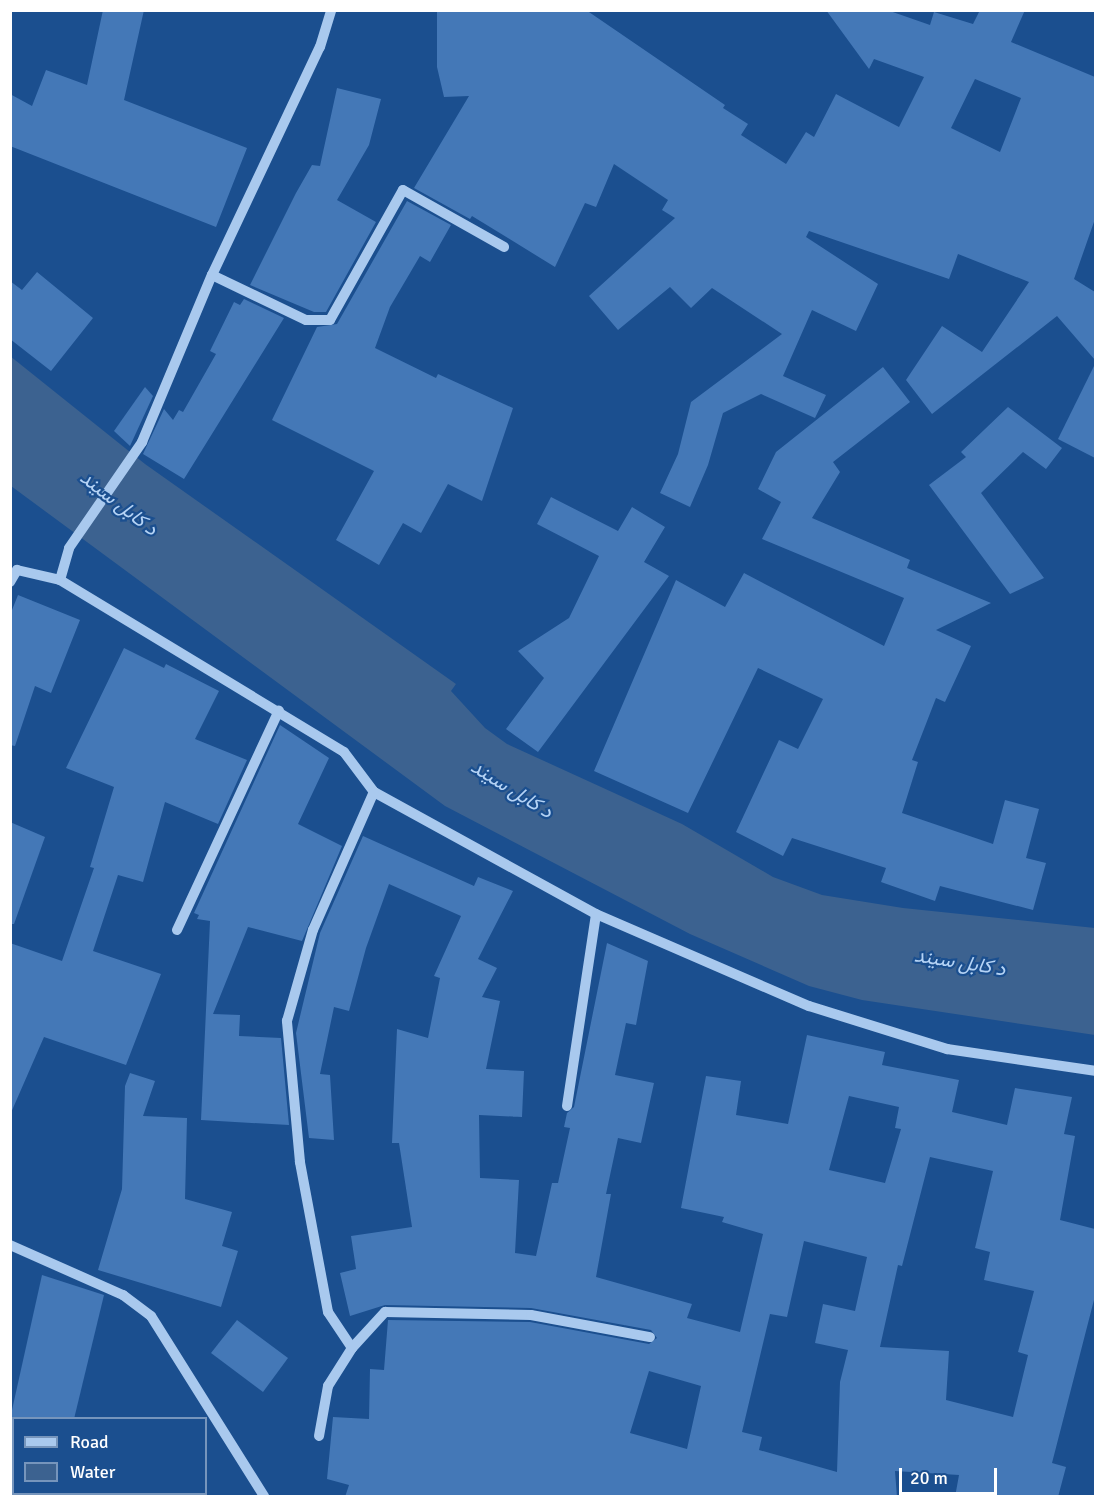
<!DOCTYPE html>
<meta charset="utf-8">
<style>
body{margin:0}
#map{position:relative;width:1106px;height:1507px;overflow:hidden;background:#1b4f8f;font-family:Signika,Vazirmatn,sans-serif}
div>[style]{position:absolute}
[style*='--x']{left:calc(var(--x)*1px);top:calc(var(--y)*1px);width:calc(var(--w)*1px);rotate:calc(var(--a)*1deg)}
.water>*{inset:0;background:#3c6290}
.building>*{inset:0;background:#4478b7}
.minor>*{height:10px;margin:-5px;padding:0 5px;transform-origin:5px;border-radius:5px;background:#a9c9ee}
span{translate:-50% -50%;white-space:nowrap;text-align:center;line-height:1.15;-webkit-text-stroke:4.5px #1b4f8f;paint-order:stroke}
.water-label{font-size:20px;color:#b5d3f5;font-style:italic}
.frame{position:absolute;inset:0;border:12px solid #fff;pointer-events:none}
.legend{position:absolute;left:12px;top:1417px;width:195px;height:78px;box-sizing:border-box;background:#1b4f8f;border:2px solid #7695bc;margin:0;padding:8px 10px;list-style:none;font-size:18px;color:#fff}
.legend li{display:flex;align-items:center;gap:12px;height:30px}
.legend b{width:30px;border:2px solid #7695bc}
.scale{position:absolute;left:899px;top:1468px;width:98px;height:27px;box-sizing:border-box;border:3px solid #fff;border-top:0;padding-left:8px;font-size:18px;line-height:21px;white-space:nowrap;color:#fff;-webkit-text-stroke:4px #1b4f8f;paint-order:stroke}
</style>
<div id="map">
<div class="water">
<div style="clip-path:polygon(10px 356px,145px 464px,456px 684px,451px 691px,485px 728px,507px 744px,682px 824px,773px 877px,822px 895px,903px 908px,1095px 928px,1095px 1035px,862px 1000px,809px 986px,690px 934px,445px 806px,11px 486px)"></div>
</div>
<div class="building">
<div style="clip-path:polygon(103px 10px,144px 10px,124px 100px,247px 148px,216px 227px,10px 146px,10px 94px,32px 106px,46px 70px,87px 85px)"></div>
<div style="clip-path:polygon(evenodd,437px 10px,586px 10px,725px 105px,723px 108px,748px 124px,741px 135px,786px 164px,806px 132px,814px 137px,836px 94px,899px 127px,924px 77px,874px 59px,869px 69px,826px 10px,887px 10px,930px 25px,934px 12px,973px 24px,980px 10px,1025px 10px,1011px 42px,1095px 77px,1095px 219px,1074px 279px,1095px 292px,1095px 360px,1057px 316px,932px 414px,906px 380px,942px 326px,982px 352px,1029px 282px,958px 254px,949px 279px,809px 231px,806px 237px,878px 284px,856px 331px,812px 310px,783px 376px,826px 395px,815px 418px,761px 394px,723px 413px,708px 465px,690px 507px,660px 493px,678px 454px,691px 402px,782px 334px,712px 288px,691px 308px,670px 287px,618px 330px,589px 296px,675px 218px,662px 210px,668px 200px,614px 164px,596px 207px,585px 203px,555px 267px,472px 216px,470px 219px,414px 188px,469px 96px,444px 97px,437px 67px,437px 10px,975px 79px,1021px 98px,1000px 152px,951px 128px,975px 79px)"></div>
<div style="clip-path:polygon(337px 88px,381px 99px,369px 145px,337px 200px,376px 222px,326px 312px,314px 312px,250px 285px,296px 193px,312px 165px,320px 166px)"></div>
<div style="clip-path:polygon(407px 201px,451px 225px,430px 262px,420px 256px,390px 307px,375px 348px,436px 378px,438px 374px,513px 408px,482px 501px,448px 484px,421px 533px,403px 523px,379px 565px,336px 540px,374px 471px,272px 420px,317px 327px,337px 324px)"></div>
<div style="clip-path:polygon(37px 272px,93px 318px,51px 371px,10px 339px,10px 281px,22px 290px)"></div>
<div style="clip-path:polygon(244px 299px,284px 318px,184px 479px,143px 454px,164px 409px,173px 420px,179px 410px,183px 412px,216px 354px,210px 351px,234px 302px,240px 305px)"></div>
<div style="clip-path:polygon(1095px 364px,1095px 458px,1058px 439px)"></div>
<div style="clip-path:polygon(883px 367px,910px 402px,833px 462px,840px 472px,812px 518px,910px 560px,907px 568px,991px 603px,936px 630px,971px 646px,945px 702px,936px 698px,912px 760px,918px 762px,902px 813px,993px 844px,1005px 800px,1039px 809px,1026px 858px,1046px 863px,1033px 910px,940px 886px,935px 901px,881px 882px,886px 868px,792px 838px,783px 856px,736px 832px,779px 740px,798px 749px,823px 699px,758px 668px,688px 813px,594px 771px,676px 580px,725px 607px,744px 573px,884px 646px,904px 598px,762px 539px,781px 502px,758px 489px,776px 452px)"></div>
<div style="clip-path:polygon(145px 387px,153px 396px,130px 446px,114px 431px)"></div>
<div style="clip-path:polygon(1008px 407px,1062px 448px,1046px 469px,1023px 452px,981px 493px,1044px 578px,1010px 594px,929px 485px,966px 457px,961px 452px)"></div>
<div style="clip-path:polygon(551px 497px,618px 531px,632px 507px,665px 527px,644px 562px,669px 576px,538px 752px,506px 729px,544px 678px,518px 651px,569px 618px,599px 556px,537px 524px)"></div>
<div style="clip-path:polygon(18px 595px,80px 620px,51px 693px,35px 686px,15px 746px,10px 745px,10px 615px)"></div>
<div style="clip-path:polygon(124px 648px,164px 668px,166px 664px,219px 691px,195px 739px,247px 760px,218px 824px,165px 802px,143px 882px,118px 875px,93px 951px,161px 974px,126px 1065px,44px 1037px,10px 1115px,10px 943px,62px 961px,94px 868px,90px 867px,114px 787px,66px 768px)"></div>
<div style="clip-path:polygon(280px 725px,329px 758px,298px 824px,342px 846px,302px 941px,248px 927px,213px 1014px,240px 1015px,239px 1036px,281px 1038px,289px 1125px,201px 1120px,210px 921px,197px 919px,199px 915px,194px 913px)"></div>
<div style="clip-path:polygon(10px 822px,45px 837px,14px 924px,10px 924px)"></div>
<div style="clip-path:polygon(evenodd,363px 836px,474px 886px,478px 877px,513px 891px,478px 959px,497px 968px,482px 997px,500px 1001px,486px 1069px,524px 1071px,522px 1117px,479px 1115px,480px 1178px,519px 1180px,515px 1253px,536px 1256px,552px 1183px,558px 1183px,570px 1128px,564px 1127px,567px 1113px,574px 1107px,607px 943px,648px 961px,636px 1025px,626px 1023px,615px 1075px,654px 1083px,641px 1143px,618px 1138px,606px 1194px,611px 1194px,596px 1277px,692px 1304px,687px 1318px,740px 1332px,763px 1234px,722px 1222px,724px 1217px,681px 1208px,706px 1076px,741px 1081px,736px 1115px,788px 1124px,807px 1035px,885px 1052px,882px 1065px,959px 1080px,952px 1112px,1007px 1125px,1015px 1088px,1072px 1097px,1064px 1134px,1075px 1136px,1060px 1220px,1095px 1229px,1095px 1296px,1052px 1463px,1066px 1467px,1058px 1497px,955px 1497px,959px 1475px,895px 1471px,897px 1497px,345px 1497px,349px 1485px,327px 1479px,333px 1417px,369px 1419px,370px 1369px,384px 1370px,388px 1320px,530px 1322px,649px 1344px,657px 1338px,651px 1330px,531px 1308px,385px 1305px,350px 1316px,340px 1273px,356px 1269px,351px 1236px,412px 1227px,399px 1143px,392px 1143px,397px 1029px,428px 1038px,440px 978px,434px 976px,461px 916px,389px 884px,366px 948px,349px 1011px,334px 1007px,320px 1074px,330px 1075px,334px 1140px,309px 1138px,296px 1033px,320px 933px,363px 836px,849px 1096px,899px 1107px,895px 1128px,901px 1129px,885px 1183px,829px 1170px,849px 1096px,363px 836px,930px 1157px,993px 1171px,975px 1248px,990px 1252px,984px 1280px,1034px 1291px,1018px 1352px,1028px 1355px,1013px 1417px,946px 1400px,949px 1351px,880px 1347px,898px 1265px,902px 1266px,930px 1157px,363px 836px,804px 1241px,867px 1257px,855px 1311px,823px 1304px,815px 1343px,848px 1350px,840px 1382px,837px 1472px,759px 1450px,762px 1437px,742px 1432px,770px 1314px,787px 1317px,804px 1241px,363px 836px,649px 1371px,701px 1386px,687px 1449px,630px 1433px,649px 1371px)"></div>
<div style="clip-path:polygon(130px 1073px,155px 1081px,143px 1116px,187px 1118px,185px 1199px,232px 1212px,222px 1246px,238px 1251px,221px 1307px,98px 1270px,122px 1189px,125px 1086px)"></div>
<div style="clip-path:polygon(42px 1275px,104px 1295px,74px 1419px,10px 1419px)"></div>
<div style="clip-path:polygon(237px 1320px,288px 1358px,263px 1392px,211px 1353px)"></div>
</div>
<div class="minor">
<div style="--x:212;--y:275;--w:104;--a:25.6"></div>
<div style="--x:306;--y:320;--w:24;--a:0"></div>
<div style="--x:330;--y:320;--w:149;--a:-60.7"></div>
<div style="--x:403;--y:190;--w:116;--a:29.4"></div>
<div style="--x:60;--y:580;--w:33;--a:-74"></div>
<div style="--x:69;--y:548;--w:129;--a:-55.4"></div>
<div style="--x:142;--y:442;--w:181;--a:-67.3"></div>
<div style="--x:212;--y:275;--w:252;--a:-64.7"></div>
<div style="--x:320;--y:47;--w:39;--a:-73"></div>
<div style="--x:10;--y:582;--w:14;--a:-60"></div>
<div style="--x:17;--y:570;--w:44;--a:13.1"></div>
<div style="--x:60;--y:580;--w:332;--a:31.2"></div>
<div style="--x:344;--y:752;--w:50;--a:53.1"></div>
<div style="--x:374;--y:792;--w:253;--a:28.8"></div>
<div style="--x:596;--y:914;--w:232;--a:23.4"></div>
<div style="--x:809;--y:1006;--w:145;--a:17.3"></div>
<div style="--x:947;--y:1049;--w:151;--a:8.4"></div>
<div style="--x:177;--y:930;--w:242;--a:-65.1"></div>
<div style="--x:567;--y:1106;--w:194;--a:-81.4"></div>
<div style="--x:10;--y:1245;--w:124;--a:23.9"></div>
<div style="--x:123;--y:1295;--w:35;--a:37"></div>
<div style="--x:151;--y:1316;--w:213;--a:57.9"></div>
<div style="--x:352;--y:1348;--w:43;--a:-123.7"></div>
<div style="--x:328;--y:1312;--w:153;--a:-100.6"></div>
<div style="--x:300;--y:1162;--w:142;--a:-95.3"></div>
<div style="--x:287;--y:1021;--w:95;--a:-74.1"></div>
<div style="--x:313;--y:930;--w:151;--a:-66.2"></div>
<div style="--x:319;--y:1436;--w:51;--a:-79.8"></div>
<div style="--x:328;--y:1386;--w:45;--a:-57.7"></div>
<div style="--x:352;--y:1348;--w:49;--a:-47.5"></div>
<div style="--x:385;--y:1312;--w:146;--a:1.2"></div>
<div style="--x:531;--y:1315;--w:121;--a:10.5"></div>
</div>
<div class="water-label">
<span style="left:119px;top:503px;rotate:38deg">د کابل سيند</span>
<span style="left:512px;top:789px;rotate:32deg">د کابل سيند</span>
<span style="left:960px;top:962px;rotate:9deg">د کابل سيند</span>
</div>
<div class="frame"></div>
<ul class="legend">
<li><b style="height:8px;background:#a9c9ee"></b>Road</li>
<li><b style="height:16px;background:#3c6290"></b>Water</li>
</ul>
<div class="scale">20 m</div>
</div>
